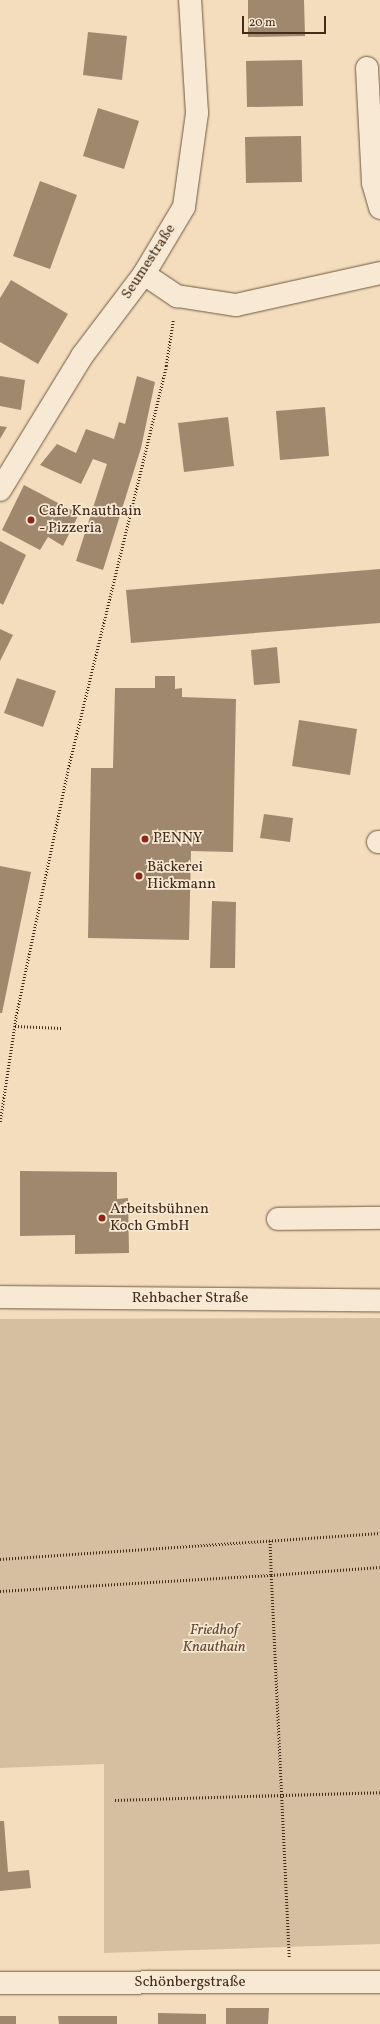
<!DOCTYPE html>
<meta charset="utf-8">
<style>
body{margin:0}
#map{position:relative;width:380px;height:2024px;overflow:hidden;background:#f3ddbc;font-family:Vollkorn,serif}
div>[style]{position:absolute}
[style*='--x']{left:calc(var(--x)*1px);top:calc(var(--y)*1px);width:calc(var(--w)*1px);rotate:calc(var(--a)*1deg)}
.green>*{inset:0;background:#d5bfa0}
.building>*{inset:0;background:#9f886e}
.path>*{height:2.5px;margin-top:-1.25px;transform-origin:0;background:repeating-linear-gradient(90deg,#442b19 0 1px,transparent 0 3px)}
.roads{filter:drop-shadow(0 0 1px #705842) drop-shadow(0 0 1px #705842)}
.minor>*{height:22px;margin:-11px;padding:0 11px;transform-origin:11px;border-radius:11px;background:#f7e9d3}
.dots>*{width:11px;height:11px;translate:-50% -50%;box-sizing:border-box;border:2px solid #f7e9d3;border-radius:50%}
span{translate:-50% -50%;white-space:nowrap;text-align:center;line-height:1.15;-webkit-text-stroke:3.5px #f7e9d3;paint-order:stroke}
.street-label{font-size:15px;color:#442b19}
.poi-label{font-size:15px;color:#442b19}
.left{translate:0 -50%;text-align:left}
.park-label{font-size:15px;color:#614934;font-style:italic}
.scale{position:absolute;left:242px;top:16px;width:84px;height:18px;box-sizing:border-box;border:2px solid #442b19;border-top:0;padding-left:5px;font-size:12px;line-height:14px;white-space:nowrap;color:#442b19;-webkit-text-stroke:3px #f7e9d3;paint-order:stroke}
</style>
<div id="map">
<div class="green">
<div style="clip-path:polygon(380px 1318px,380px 1944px,104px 1953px,104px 1764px,0 1768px,0 1319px)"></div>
</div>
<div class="building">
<div style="clip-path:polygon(248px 0,304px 0,305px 36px,248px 37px)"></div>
<div style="clip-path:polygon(88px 32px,127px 36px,122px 80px,83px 75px)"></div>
<div style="clip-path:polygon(302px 60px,303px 106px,247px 107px,246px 61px)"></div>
<div style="clip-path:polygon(98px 108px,139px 121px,124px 169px,83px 156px)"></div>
<div style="clip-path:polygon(301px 136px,302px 182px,246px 183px,245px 137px)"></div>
<div style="clip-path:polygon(40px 181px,77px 195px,50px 269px,13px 256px)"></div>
<div style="clip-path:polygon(11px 280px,68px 314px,38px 364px,0 342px,0 298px)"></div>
<div style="clip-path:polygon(0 376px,25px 380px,21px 410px,0 406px)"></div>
<div style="clip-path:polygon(137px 376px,155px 382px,141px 448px,103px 570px,76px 561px,107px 464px,93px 459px,81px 484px,40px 465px,57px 444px,76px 453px,86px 429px,114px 439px,119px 422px,125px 424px)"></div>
<div style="clip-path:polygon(325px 407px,329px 456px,280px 460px,276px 411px)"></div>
<div style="clip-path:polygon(228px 417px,234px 466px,184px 472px,178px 423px)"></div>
<div style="clip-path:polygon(0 426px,7px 427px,0 439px)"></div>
<div style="clip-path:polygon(24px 485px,79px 514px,63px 546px,48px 537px,40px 550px,2px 530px)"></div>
<div style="clip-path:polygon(0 541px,26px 555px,3px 605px,0 603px)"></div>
<div style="clip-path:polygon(380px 569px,380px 623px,131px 643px,126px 590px)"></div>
<div style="clip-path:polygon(0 629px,13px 635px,0 661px)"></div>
<div style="clip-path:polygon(277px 647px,280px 683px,254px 685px,251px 650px)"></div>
<div style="clip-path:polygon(155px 676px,175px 676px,175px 689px,182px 688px,182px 697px,236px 699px,233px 852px,191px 851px,189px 940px,88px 938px,91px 768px,113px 768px,115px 688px,155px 688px)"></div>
<div style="clip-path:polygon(17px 678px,56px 691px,43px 727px,4px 713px)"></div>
<div style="clip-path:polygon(299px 720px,357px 729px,350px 775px,292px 766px)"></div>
<div style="clip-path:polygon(264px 814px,293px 818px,290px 842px,260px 838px)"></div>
<div style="clip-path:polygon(0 866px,31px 872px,2px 1013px,0 1013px)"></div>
<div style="clip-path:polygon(212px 901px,236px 902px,235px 968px,210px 968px)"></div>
<div style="clip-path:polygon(20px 1171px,117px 1172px,117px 1199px,128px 1198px,129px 1253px,75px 1254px,75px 1235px,20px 1236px)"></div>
<div style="clip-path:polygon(0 1821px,4px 1821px,8px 1872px,29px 1870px,31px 1888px,0 1891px)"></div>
<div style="clip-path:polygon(226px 2008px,269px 2008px,268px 2024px,226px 2024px)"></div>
<div style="clip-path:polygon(158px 2013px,206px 2014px,206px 2024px,158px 2024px)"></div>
<div style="clip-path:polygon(0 2016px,16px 2016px,16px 2024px,0 2024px)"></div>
<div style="clip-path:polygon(58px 2016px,117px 2016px,117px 2024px,59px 2024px)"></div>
</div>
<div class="path">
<div style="--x:15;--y:1026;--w:47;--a:2.4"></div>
<div style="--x:0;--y:1122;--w:107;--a:-81.4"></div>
<div style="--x:16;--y:1016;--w:252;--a:-78.1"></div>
<div style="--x:68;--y:769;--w:415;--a:-76.3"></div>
<div style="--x:166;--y:366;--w:46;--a:-81.2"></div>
<div style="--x:0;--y:1559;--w:381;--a:-3.9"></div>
<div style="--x:0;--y:1591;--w:271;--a:-3.4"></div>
<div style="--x:271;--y:1575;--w:35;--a:-92"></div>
<div style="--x:115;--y:1800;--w:265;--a:-1.7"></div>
<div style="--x:289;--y:1957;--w:382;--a:-92.7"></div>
<div style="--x:271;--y:1575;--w:109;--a:-4.2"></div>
</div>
<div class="roads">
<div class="minor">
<div style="--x:367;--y:68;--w:115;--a:87"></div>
<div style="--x:373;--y:183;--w:26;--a:74"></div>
<div style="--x:144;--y:274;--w:40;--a:34"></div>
<div style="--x:177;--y:296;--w:60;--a:8.7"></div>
<div style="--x:236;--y:305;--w:148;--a:-12.5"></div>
<div style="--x:0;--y:490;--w:157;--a:-58.5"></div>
<div style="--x:82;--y:356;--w:103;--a:-52.9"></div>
<div style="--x:144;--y:274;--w:78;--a:-59.2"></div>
<div style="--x:184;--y:207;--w:95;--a:-82.1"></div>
<div style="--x:197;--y:113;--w:113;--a:-93.5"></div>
<div style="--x:378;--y:842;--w:2;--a:0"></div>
<div style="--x:278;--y:1219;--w:102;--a:-0.6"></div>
<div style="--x:0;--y:1297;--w:380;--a:0.5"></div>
<div style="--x:0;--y:1983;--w:380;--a:-0.2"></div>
</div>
</div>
<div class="dots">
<div style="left:31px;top:520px;background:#8f2418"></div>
<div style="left:145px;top:839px;background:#8f2418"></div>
<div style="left:139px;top:876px;background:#8f2418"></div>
<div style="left:102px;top:1218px;background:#8f2418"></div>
</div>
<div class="street-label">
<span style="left:149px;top:262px;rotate:-57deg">Seumestraße</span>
<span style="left:190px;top:1299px">Rehbacher Straße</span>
<span style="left:190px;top:1983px">Schönbergstraße</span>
</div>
<div class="poi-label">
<span class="left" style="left:39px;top:520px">Cafe Knauthain<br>- Pizzeria</span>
<span class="left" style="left:153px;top:839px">PENNY</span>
<span class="left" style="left:147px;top:876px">Bäckerei<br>Hickmann</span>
<span class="left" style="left:110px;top:1218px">Arbeitsbühnen<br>Koch GmbH</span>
</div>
<div class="park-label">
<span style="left:214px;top:1639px">Friedhof<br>Knauthain</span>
</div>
<div class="scale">20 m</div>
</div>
